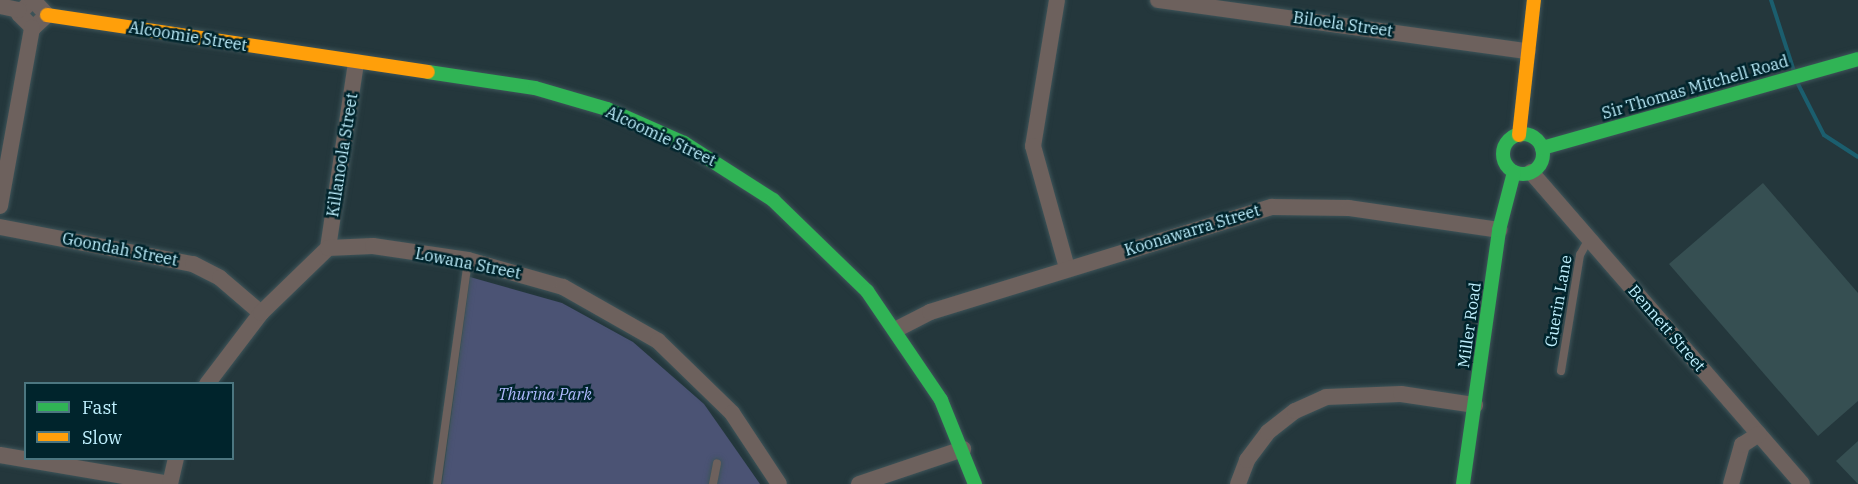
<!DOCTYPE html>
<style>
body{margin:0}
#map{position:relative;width:1858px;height:484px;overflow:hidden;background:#24373c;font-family:"IBM Plex Serif",serif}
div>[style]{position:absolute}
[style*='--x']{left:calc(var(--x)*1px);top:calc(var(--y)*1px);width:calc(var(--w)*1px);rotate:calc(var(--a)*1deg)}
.green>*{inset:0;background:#4b5374}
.stream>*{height:4px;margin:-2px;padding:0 2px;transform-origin:2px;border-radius:2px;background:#1b5e6e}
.building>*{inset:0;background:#364f52}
.roads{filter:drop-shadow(0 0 2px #3e5459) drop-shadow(0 0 2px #3e5459)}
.lane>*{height:8px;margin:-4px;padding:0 4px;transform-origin:4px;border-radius:4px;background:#6d615d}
.street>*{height:16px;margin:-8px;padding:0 8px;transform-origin:8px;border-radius:8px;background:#6d615d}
.fast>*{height:14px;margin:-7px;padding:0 7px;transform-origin:7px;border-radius:7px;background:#30b455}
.fast>.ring{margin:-7px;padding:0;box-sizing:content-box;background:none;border:14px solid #30b455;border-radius:50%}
.slow>*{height:14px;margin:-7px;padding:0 7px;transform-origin:7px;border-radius:7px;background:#ff9f0a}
span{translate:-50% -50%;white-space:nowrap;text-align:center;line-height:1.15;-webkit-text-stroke:5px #00242c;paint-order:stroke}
.street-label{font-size:16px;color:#bff0fe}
.park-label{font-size:16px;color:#aeb9fd;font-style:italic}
.legend{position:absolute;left:24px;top:382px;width:210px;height:78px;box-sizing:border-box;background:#00242c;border:2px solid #4c7680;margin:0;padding:8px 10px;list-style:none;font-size:18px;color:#bff0fe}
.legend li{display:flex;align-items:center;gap:12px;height:30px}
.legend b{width:30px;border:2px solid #4c7680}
</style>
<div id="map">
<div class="green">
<div style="clip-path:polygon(470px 277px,562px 303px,633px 342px,704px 404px,760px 484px,442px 484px)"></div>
</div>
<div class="stream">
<div style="--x:1771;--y:0;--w:75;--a:72.1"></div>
<div style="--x:1798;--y:84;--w:57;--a:63"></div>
<div style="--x:1824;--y:135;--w:40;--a:32.9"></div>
</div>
<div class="building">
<div style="clip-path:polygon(1763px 183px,1858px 293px,1858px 401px,1818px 436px,1669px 264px)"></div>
<div style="clip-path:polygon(1858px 441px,1858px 484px,1836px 461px)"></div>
</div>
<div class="roads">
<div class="lane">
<div style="--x:1561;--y:371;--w:118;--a:-80.7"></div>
<div style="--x:1580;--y:255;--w:18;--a:-61"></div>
<div style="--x:437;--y:484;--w:226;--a:-82.1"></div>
<div style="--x:713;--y:484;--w:21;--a:-79"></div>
</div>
<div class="street">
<div style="--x:32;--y:0;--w:19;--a:133"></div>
<div style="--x:19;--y:14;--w:20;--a:45"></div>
<div style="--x:33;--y:28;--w:19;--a:-43"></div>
<div style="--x:47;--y:15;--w:21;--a:-133"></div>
<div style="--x:1057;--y:0;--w:148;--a:99.3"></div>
<div style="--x:1033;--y:146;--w:127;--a:74.4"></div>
<div style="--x:1158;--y:0;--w:373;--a:7.9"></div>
<div style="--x:0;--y:6;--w:19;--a:12"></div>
<div style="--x:1531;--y:172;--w:413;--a:49"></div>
<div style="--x:0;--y:206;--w:181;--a:-79.8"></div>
<div style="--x:0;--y:227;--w:197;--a:10.9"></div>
<div style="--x:193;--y:264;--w:30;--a:27"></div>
<div style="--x:220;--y:278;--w:54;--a:40.5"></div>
<div style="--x:328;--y:248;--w:188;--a:-81.4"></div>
<div style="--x:897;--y:329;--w:37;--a:-27"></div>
<div style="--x:930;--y:312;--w:358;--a:-17.1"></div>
<div style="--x:1272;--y:207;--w:77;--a:0.7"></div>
<div style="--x:1349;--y:208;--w:152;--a:8.3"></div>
<div style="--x:207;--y:384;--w:89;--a:-52.7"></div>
<div style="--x:261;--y:313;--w:93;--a:-44.1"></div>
<div style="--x:328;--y:248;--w:45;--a:-2.5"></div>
<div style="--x:373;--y:246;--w:96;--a:8.4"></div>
<div style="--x:468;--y:260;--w:99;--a:15.9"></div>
<div style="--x:563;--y:287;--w:109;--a:29.6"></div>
<div style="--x:658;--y:341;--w:103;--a:44.2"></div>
<div style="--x:732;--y:413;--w:85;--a:56.5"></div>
<div style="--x:0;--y:455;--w:172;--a:9.7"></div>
<div style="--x:170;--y:484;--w:27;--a:-77"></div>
<div style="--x:859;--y:484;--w:110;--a:-18.6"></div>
<div style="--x:1238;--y:484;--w:26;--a:-69"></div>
<div style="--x:1247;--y:460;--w:35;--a:-53"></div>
<div style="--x:1268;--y:432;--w:34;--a:-38"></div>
<div style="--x:1295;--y:411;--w:34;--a:-24"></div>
<div style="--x:1326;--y:397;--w:75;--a:-2.3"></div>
<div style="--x:1401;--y:394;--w:75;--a:8.5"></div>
<div style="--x:1731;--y:484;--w:41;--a:-74.2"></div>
<div style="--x:1742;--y:445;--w:20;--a:-33"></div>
</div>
<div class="fast">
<div style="--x:428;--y:72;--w:108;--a:8.5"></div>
<div style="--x:535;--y:88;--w:75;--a:16.3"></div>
<div style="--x:607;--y:109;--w:84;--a:23.8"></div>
<div style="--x:684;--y:143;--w:106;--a:32.6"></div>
<div style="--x:773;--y:200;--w:131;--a:44.1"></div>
<div style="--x:867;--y:291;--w:132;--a:55.8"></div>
<div style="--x:941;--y:400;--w:91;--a:68"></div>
<div class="ring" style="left:1503px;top:134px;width:26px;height:26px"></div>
<div style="--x:1542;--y:148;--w:328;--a:-15.7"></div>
<div style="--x:1463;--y:484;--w:257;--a:-81.9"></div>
<div style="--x:1499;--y:230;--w:60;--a:-75.5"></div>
</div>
<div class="slow">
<div style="--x:47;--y:15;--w:385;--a:8.5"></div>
<div style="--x:1519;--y:135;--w:136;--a:-83.7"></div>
</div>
</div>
<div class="street-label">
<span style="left:1343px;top:24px;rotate:8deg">Biloela Street</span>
<span style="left:188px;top:36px;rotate:9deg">Alcoomie Street</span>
<span style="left:1695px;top:87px;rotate:-16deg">Sir Thomas Mitchell Road</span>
<span style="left:661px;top:136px;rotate:25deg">Alcoomie Street</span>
<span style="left:342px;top:155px;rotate:-81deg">Killanoola Street</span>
<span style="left:1192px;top:230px;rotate:-17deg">Koonawarra Street</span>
<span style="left:120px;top:249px;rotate:11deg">Goondah Street</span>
<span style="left:468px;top:263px;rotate:11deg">Lowana Street</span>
<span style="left:1558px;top:301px;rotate:-80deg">Guerin Lane</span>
<span style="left:1469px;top:325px;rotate:-82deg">Miller Road</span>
<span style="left:1667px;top:328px;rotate:49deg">Bennett Street</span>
</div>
<div class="park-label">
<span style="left:545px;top:394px">Thurina Park</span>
</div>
<ul class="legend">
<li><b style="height:8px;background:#30b455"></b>Fast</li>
<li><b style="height:8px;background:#ff9f0a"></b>Slow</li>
</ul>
</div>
